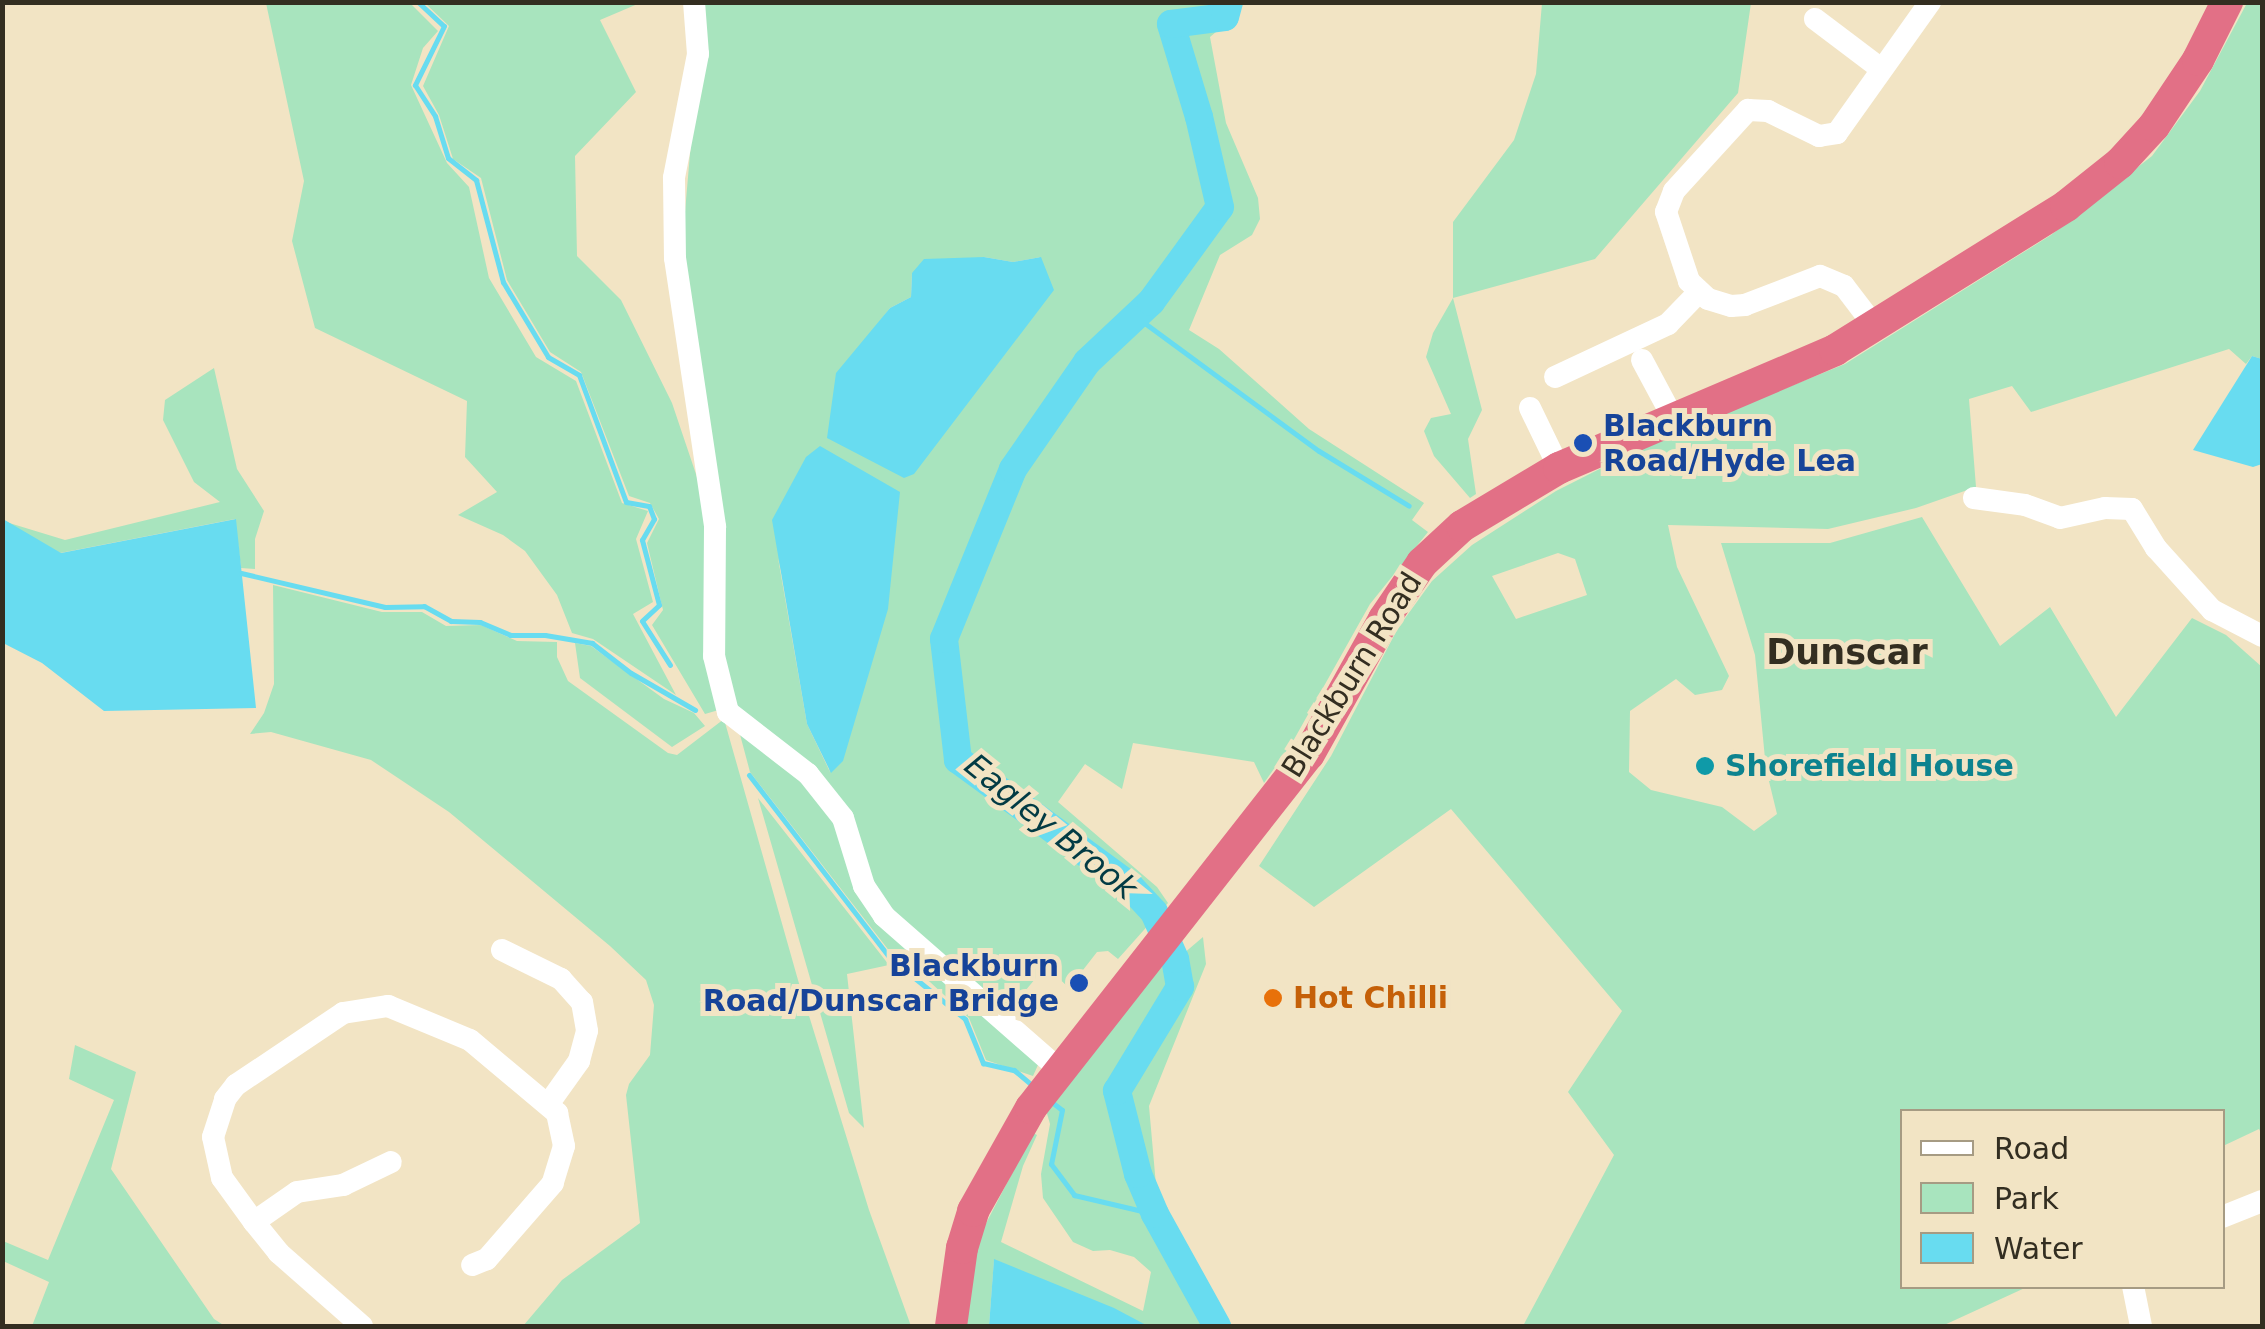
<!DOCTYPE html>
<style>
body{margin:0}
#map{position:relative;width:2265px;height:1329px;overflow:hidden;background:#f2e4c4;font-family:"DejaVu Sans",sans-serif}
div>[style]{position:absolute}
[style*='--x']{left:calc(var(--x)*1px);top:calc(var(--y)*1px);width:calc(var(--w)*1px);rotate:calc(var(--a)*1deg)}
.green>*{inset:0;background:#a8e4be}
.water>*{inset:0;background:#68dcf0}
.stream>*{height:5px;margin:-2.5px;padding:0 2.5px;transform-origin:2.5px;border-radius:2.5px;background:#68dcf0}
.river>*{height:28px;margin:-14px;padding:0 14px;transform-origin:14px;border-radius:14px;background:#68dcf0}
.minor>*{height:22px;margin:-11px;padding:0 11px;transform-origin:11px;border-radius:11px;background:#fff}
.highway>*{height:32px;margin:-16px;padding:0 16px;transform-origin:16px;border-radius:16px;background:#e27086}
.dots>*{width:28px;height:28px;translate:-50% -50%;box-sizing:border-box;border:5px solid #f2e4c4;border-radius:50%}
span{translate:-50% -50%;white-space:nowrap;text-align:center;line-height:1.15;-webkit-text-stroke:10px #f2e4c4;paint-order:stroke}
.transit-label{font-size:30px;color:#164399;font-weight:700}
.left{translate:0 -50%;text-align:left}
.right{translate:-100% -50%;text-align:right}
.street-label{font-size:30px;color:#332e21}
.culture-label{font-size:30px;color:#0d838f;font-weight:700}
.food-label{font-size:30px;color:#c56008;font-weight:700}
.water-label{font-size:32px;color:#023b44;font-style:italic}
.quarter-label{font-size:35px;color:#332e21;font-weight:700}
.frame{position:absolute;inset:0;border:5px solid #332e21;pointer-events:none}
.legend{position:absolute;left:1900px;top:1109px;width:325px;height:180px;box-sizing:border-box;background:#f2e4c4;border:2px solid #a69b83;margin:0;padding:12px 18px;list-style:none;font-size:30px;color:#332e21}
.legend li{display:flex;align-items:center;gap:20px;height:50px}
.legend b{width:50px;border:2px solid #a69b83}
</style>
<div id="map">
<div class="green">
<div style="clip-path:polygon(266px 3px,410px 3px,438px 31px,423px 48px,411px 85px,447px 163px,469px 187px,489px 278px,536px 357px,576px 381px,622px 503px,648px 511px,636px 539px,653px 602px,633px 614px,676px 695px,593px 639px,572px 633px,557px 595px,525px 551px,503px 535px,458px 515px,497px 492px,465px 457px,467px 401px,315px 328px,292px 241px,304px 181px)"></div>
<div style="clip-path:polygon(425px 3px,640px 3px,600px 20px,636px 92px,575px 156px,577px 256px,621px 300px,672px 403px,702px 492px,722px 709px,705px 714px,652px 625px,663px 610px,647px 543px,659px 519px,650px 503px,629px 496px,581px 372px,550px 352px,507px 280px,481px 178px,453px 159px,439px 115px,423px 86px,449px 26px)"></div>
<div style="clip-path:polygon(evenodd,703px 3px,1236px 3px,1230px 20px,1210px 37px,1226px 123px,1258px 198px,1260px 219px,1252px 235px,1220px 255px,1189px 330px,1219px 349px,1309px 429px,1424px 503px,1412px 520px,1428px 532px,1370px 604px,1292px 743px,1264px 783px,1254px 762px,1133px 743px,1122px 789px,1085px 764px,1058px 802px,1157px 887px,1168px 903px,1118px 959px,1108px 951px,1097px 952px,1069px 988px,1046px 966px,1004px 1016px,889px 913px,870px 886px,848px 814px,740px 716px,725px 690px,683px 235px,703px 3px,984px 257px,1013px 262px,1041px 257px,873px 330px,890px 308px,911px 297px,912px 273px,984px 257px,703px 3px,778px 558px,830px 772px,807px 724px,778px 558px)"></div>
<div style="clip-path:polygon(1542px 3px,1751px 3px,1738px 93px,1595px 259px,1453px 298px,1482px 410px,1468px 439px,1476px 494px,1470px 498px,1434px 456px,1424px 431px,1431px 418px,1451px 414px,1426px 357px,1433px 333px,1453px 298px,1453px 222px,1514px 140px,1536px 74px)"></div>
<div style="clip-path:polygon(evenodd,2247px 3px,2262px 3px,2262px 359px,2252px 356px,2246px 364px,2229px 349px,2031px 412px,2012px 386px,1969px 399px,1976px 487px,1916px 508px,1828px 529px,1668px 525px,1677px 567px,1729px 676px,1722px 690px,1695px 695px,1676px 679px,1630px 711px,1629px 772px,1651px 790px,1722px 807px,1754px 831px,1777px 814px,1766px 769px,1755px 655px,1721px 543px,1830px 543px,1922px 517px,2000px 646px,2050px 607px,2116px 717px,2192px 618px,2226px 635px,2262px 667px,2262px 1135px,2259px 1129px,2223px 1146px,2222px 1112px,1902px 1112px,1902px 1286px,2027px 1287px,1942px 1326px,1523px 1326px,1614px 1155px,1568px 1092px,1622px 1011px,1451px 809px,1314px 907px,1259px 866px,1331px 756px,1398px 628px,1432px 581px,1472px 545px,1556px 491px,1649px 444px,1845px 364px,2051px 235px,2152px 156px,2200px 91px,2247px 3px,1558px 553px,1575px 559px,1587px 595px,1516px 619px,1492px 576px,1558px 553px)"></div>
<div style="clip-path:polygon(214px 368px,237px 469px,264px 511px,255px 539px,255px 569px,241px 568px,235px 519px,60px 553px,6px 522px,65px 540px,220px 502px,194px 482px,163px 420px,165px 400px)"></div>
<div style="clip-path:polygon(273px 585px,382px 612px,422px 612px,446px 626px,481px 625px,517px 641px,557px 642px,557px 657px,568px 681px,668px 753px,677px 755px,724px 719px,798px 980px,869px 1210px,911px 1326px,523px 1326px,562px 1280px,640px 1223px,626px 1095px,629px 1084px,650px 1055px,654px 1005px,646px 980px,610px 946px,449px 812px,371px 760px,271px 732px,250px 734px,264px 713px,274px 684px)"></div>
<div style="clip-path:polygon(575px 643px,591px 646px,664px 699px,694px 713px,705px 726px,672px 747px,580px 678px)"></div>
<div style="clip-path:polygon(738px 727px,805px 778px,836px 819px,856px 879px,1038px 1065px,1033px 1076px,986px 1060px,969px 1018px,930px 982px,894px 957px,750px 772px)"></div>
<div style="clip-path:polygon(758px 798px,889px 965px,847px 974px,864px 1128px,849px 1113px)"></div>
<div style="clip-path:polygon(1203px 937px,1206px 964px,1149px 1106px,1158px 1208px,1125px 1093px,1187px 992px,1183px 954px)"></div>
<div style="clip-path:polygon(1163px 959px,1172px 987px,1106px 1089px,1138px 1197px,1210px 1326px,1148px 1326px,994px 1260px,989px 1326px,959px 1326px,981px 1233px,1033px 1133px,1037px 1135px,1023px 1166px,1001px 1242px,1143px 1311px,1151px 1272px,1134px 1257px,1110px 1250px,1093px 1251px,1073px 1242px,1043px 1198px,1041px 1174px,1050px 1124px,1046px 1110px)"></div>
<div style="clip-path:polygon(75px 1045px,136px 1072px,111px 1169px,214px 1319px,225px 1326px,32px 1326px,49px 1282px,3px 1261px,3px 1241px,48px 1260px,114px 1100px,69px 1079px)"></div>
</div>
<div class="water">
<div style="clip-path:polygon(984px 257px,1013px 262px,1041px 257px,1054px 290px,914px 474px,904px 478px,827px 438px,836px 373px,890px 308px,911px 297px,912px 273px,924px 259px)"></div>
<div style="clip-path:polygon(2252px 356px,2262px 359px,2262px 464px,2253px 467px,2193px 450px)"></div>
<div style="clip-path:polygon(820px 446px,900px 492px,888px 609px,843px 761px,831px 773px,807px 724px,772px 520px,806px 457px)"></div>
<div style="clip-path:polygon(3px 519px,61px 553px,236px 519px,256px 708px,104px 711px,42px 663px,3px 643px)"></div>
<div style="clip-path:polygon(994px 1259px,1114px 1308px,1148px 1326px,989px 1326px)"></div>
</div>
<div class="stream">
<div style="--x:418;--y:2;--w:35;--a:43"></div>
<div style="--x:444;--y:26;--w:66;--a:116.2"></div>
<div style="--x:415;--y:85;--w:37;--a:57"></div>
<div style="--x:435;--y:116;--w:44;--a:72.8"></div>
<div style="--x:448;--y:158;--w:36;--a:38"></div>
<div style="--x:476;--y:180;--w:106;--a:75.2"></div>
<div style="--x:503;--y:282;--w:87;--a:59"></div>
<div style="--x:548;--y:357;--w:36;--a:30"></div>
<div style="--x:579;--y:375;--w:135;--a:69.7"></div>
<div style="--x:626;--y:502;--w:23;--a:10"></div>
<div style="--x:649;--y:506;--w:14;--a:69"></div>
<div style="--x:654;--y:519;--w:24;--a:120"></div>
<div style="--x:642;--y:540;--w:67;--a:75.3"></div>
<div style="--x:659;--y:605;--w:23;--a:137"></div>
<div style="--x:642;--y:621;--w:52;--a:57.5"></div>
<div style="--x:1135;--y:316;--w:228;--a:36.3"></div>
<div style="--x:1319;--y:451;--w:105;--a:31.4"></div>
<div style="--x:241;--y:573;--w:148;--a:13.3"></div>
<div style="--x:385;--y:607;--w:39;--a:-1"></div>
<div style="--x:424;--y:606;--w:31;--a:29"></div>
<div style="--x:451;--y:621;--w:29;--a:2"></div>
<div style="--x:480;--y:622;--w:33;--a:23"></div>
<div style="--x:510;--y:635;--w:35;--a:0"></div>
<div style="--x:545;--y:635;--w:48;--a:9.7"></div>
<div style="--x:592;--y:643;--w:49;--a:37.6"></div>
<div style="--x:631;--y:673;--w:74;--a:30"></div>
<div style="--x:749;--y:775;--w:231;--a:52.4"></div>
<div style="--x:890;--y:958;--w:97;--a:39.1"></div>
<div style="--x:965;--y:1019;--w:48;--a:67.8"></div>
<div style="--x:983;--y:1063;--w:32;--a:13"></div>
<div style="--x:1014;--y:1070;--w:25;--a:40"></div>
<div style="--x:1053;--y:1103;--w:11;--a:38"></div>
<div style="--x:1062;--y:1110;--w:55;--a:101.5"></div>
<div style="--x:1051;--y:1164;--w:39;--a:53"></div>
<div style="--x:1074;--y:1195;--w:83;--a:13.2"></div>
</div>
<div class="river">
<div style="--x:1217;--y:1326;--w:128;--a:-119"></div>
<div style="--x:1155;--y:1214;--w:43;--a:-113"></div>
<div style="--x:1138;--y:1174;--w:86;--a:-104.2"></div>
<div style="--x:1117;--y:1091;--w:122;--a:-58.8"></div>
<div style="--x:1180;--y:987;--w:28;--a:-100"></div>
<div style="--x:1175;--y:959;--w:51;--a:-114.1"></div>
<div style="--x:1154;--y:912;--w:37;--a:-133"></div>
<div style="--x:1129;--y:885;--w:212;--a:-143.8"></div>
<div style="--x:958;--y:760;--w:122;--a:-96.6"></div>
<div style="--x:944;--y:639;--w:183;--a:-67.9"></div>
<div style="--x:1013;--y:469;--w:130;--a:-55.3"></div>
<div style="--x:1087;--y:362;--w:88;--a:-43.2"></div>
<div style="--x:1151;--y:302;--w:117;--a:-54"></div>
<div style="--x:1220;--y:207;--w:92;--a:-103.1"></div>
<div style="--x:1199;--y:117;--w:97;--a:-106.8"></div>
<div style="--x:1171;--y:24;--w:54;--a:-7.4"></div>
<div style="--x:1225;--y:17;--w:16;--a:-75"></div>
</div>
<div class="minor">
<div style="--x:694;--y:2;--w:52;--a:85.6"></div>
<div style="--x:698;--y:54;--w:126;--a:101"></div>
<div style="--x:674;--y:178;--w:80;--a:89.3"></div>
<div style="--x:675;--y:258;--w:272;--a:81.5"></div>
<div style="--x:715;--y:527;--w:129;--a:90.4"></div>
<div style="--x:714;--y:656;--w:58;--a:76"></div>
<div style="--x:728;--y:712;--w:101;--a:37.8"></div>
<div style="--x:808;--y:774;--w:56;--a:51.5"></div>
<div style="--x:843;--y:818;--w:71;--a:72.8"></div>
<div style="--x:864;--y:886;--w:36;--a:56"></div>
<div style="--x:884;--y:916;--w:232;--a:41.2"></div>
<div style="--x:1815;--y:19;--w:83;--a:37.1"></div>
<div style="--x:1876;--y:328;--w:53;--a:-127.3"></div>
<div style="--x:1844;--y:286;--w:26;--a:-157"></div>
<div style="--x:1820;--y:276;--w:80;--a:158.9"></div>
<div style="--x:1745;--y:305;--w:14;--a:176"></div>
<div style="--x:1731;--y:306;--w:24;--a:-163"></div>
<div style="--x:1708;--y:299;--w:26;--a:-137"></div>
<div style="--x:1689;--y:281;--w:73;--a:-108.4"></div>
<div style="--x:1666;--y:212;--w:22;--a:-69"></div>
<div style="--x:1674;--y:191;--w:110;--a:-47.6"></div>
<div style="--x:1748;--y:110;--w:20;--a:3"></div>
<div style="--x:1768;--y:111;--w:57;--a:26.1"></div>
<div style="--x:1819;--y:136;--w:18;--a:-9"></div>
<div style="--x:1837;--y:133;--w:161;--a:-54.6"></div>
<div style="--x:1642;--y:360;--w:64;--a:61.8"></div>
<div style="--x:1555;--y:377;--w:125;--a:-25.1"></div>
<div style="--x:1668;--y:324;--w:45;--a:-45.9"></div>
<div style="--x:1530;--y:408;--w:67;--a:64.2"></div>
<div style="--x:1974;--y:498;--w:51;--a:7.8"></div>
<div style="--x:2025;--y:505;--w:37;--a:20"></div>
<div style="--x:2060;--y:518;--w:46;--a:-12.5"></div>
<div style="--x:2105;--y:508;--w:27;--a:2"></div>
<div style="--x:2132;--y:509;--w:46;--a:58.4"></div>
<div style="--x:2156;--y:548;--w:84;--a:47.9"></div>
<div style="--x:2212;--y:610;--w:56;--a:27.5"></div>
<div style="--x:502;--y:950;--w:66;--a:26.2"></div>
<div style="--x:561;--y:979;--w:31;--a:48"></div>
<div style="--x:582;--y:1002;--w:29;--a:80"></div>
<div style="--x:587;--y:1031;--w:31;--a:105"></div>
<div style="--x:579;--y:1061;--w:52;--a:125.5"></div>
<div style="--x:2222;--y:1217;--w:43;--a:-21.8"></div>
<div style="--x:254;--y:1222;--w:52;--a:-34.9"></div>
<div style="--x:297;--y:1192;--w:47;--a:-8.7"></div>
<div style="--x:343;--y:1185;--w:53;--a:-25.6"></div>
<div style="--x:2133;--y:1286;--w:41;--a:78.7"></div>
<div style="--x:362;--y:1326;--w:111;--a:-138.7"></div>
<div style="--x:279;--y:1253;--w:40;--a:-129"></div>
<div style="--x:254;--y:1222;--w:54;--a:-126"></div>
<div style="--x:222;--y:1178;--w:42;--a:-102.4"></div>
<div style="--x:213;--y:1137;--w:40;--a:-72"></div>
<div style="--x:225;--y:1099;--w:18;--a:-52"></div>
<div style="--x:236;--y:1085;--w:129;--a:-33.9"></div>
<div style="--x:343;--y:1013;--w:46;--a:-8.8"></div>
<div style="--x:388;--y:1006;--w:89;--a:22.5"></div>
<div style="--x:470;--y:1040;--w:114;--a:40"></div>
<div style="--x:557;--y:1113;--w:34;--a:78"></div>
<div style="--x:564;--y:1146;--w:39;--a:107"></div>
<div style="--x:553;--y:1183;--w:101;--a:131"></div>
<div style="--x:487;--y:1259;--w:16;--a:158"></div>
</div>
<div class="highway">
<div style="--x:951;--y:1326;--w:79;--a:-82"></div>
<div style="--x:962;--y:1248;--w:39;--a:-73"></div>
<div style="--x:973;--y:1211;--w:118;--a:-60.6"></div>
<div style="--x:1031;--y:1108;--w:450;--a:-51.9"></div>
<div style="--x:1309;--y:754;--w:154;--a:-60.9"></div>
<div style="--x:1384;--y:619;--w:68;--a:-55.8"></div>
<div style="--x:1422;--y:563;--w:54;--a:-42.8"></div>
<div style="--x:1462;--y:526;--w:113;--a:-30.9"></div>
<div style="--x:1559;--y:468;--w:300;--a:-23.1"></div>
<div style="--x:1835;--y:350;--w:272;--a:-31.9"></div>
<div style="--x:2066;--y:206;--w:69;--a:-38.5"></div>
<div style="--x:2120;--y:163;--w:50;--a:-47.4"></div>
<div style="--x:2154;--y:126;--w:79;--a:-56.3"></div>
<div style="--x:2198;--y:60;--w:65;--a:-63.4"></div>
</div>
<div class="dots">
<div style="left:1583px;top:443px;background:#1a4fb4"></div>
<div style="left:1705px;top:766px;background:#0f9aa8"></div>
<div style="left:1079px;top:983px;background:#1a4fb4"></div>
<div style="left:1273px;top:998px;background:#e8710a"></div>
</div>
<div class="transit-label">
<span class="left" style="left:1603px;top:443px">Blackburn<br>Road/Hyde Lea</span>
<span class="right" style="left:1059px;top:983px">Blackburn<br>Road/Dunscar Bridge</span>
</div>
<div class="street-label">
<span style="left:1352px;top:675px;rotate:-58deg">Blackburn Road</span>
</div>
<div class="culture-label">
<span class="left" style="left:1725px;top:766px">Shorefield House</span>
</div>
<div class="food-label">
<span class="left" style="left:1293px;top:998px">Hot Chilli</span>
</div>
<div class="water-label">
<span style="left:1051px;top:827px;rotate:39deg">Eagley Brook</span>
</div>
<div class="quarter-label">
<span style="left:1847px;top:652px">Dunscar</span>
</div>
<div class="frame"></div>
<ul class="legend">
<li><b style="height:12px;background:#fff"></b>Road</li>
<li><b style="height:28px;background:#a8e4be"></b>Park</li>
<li><b style="height:28px;background:#68dcf0"></b>Water</li>
</ul>
</div>
